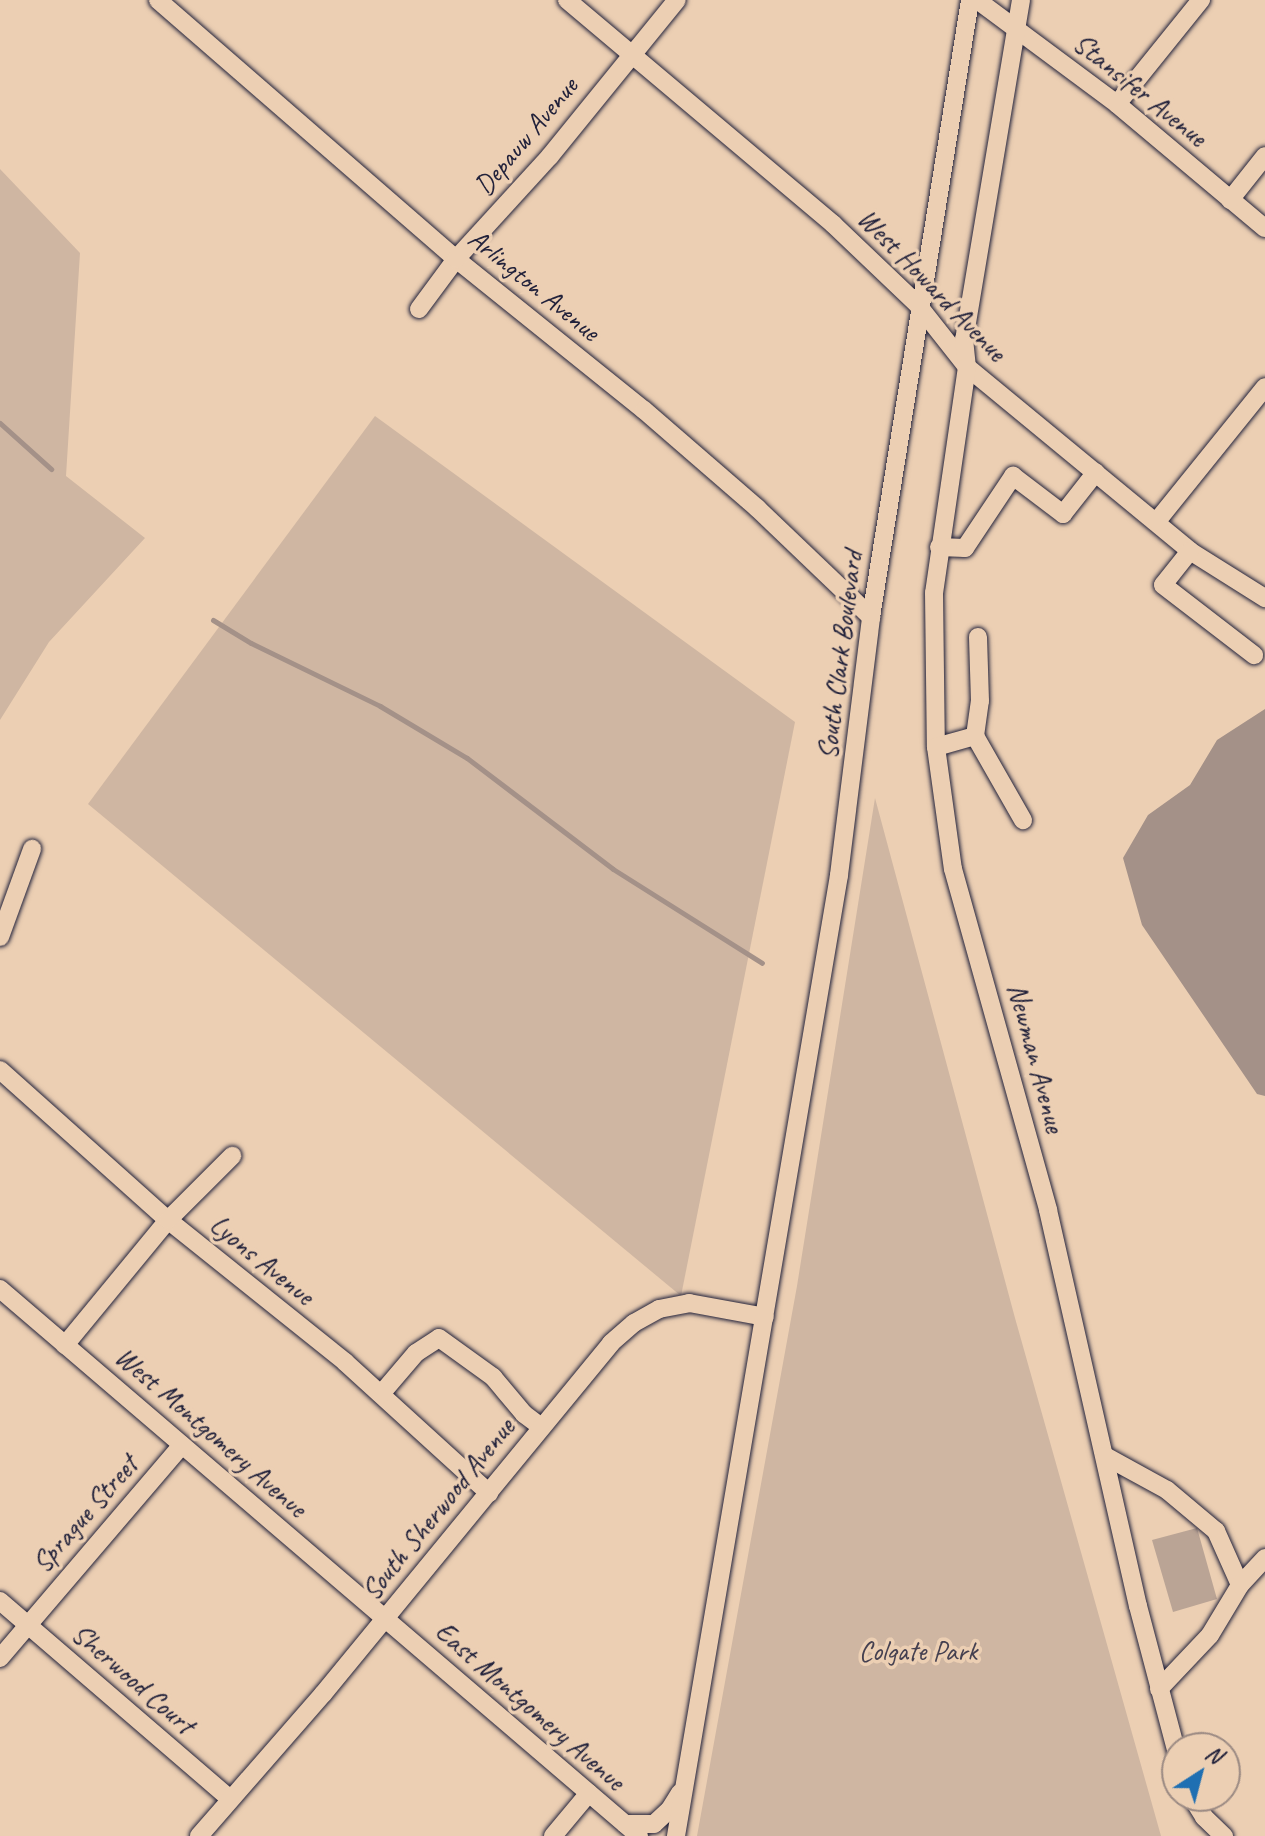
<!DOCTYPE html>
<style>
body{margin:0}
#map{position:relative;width:1265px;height:1836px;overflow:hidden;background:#eccfb3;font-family:Caveat,sans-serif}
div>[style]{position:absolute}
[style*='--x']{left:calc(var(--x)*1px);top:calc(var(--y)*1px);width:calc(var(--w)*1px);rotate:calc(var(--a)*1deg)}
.green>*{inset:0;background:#cfb6a2}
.water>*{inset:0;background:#a49188}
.stream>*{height:5px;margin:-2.5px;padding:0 2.5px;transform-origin:2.5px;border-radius:2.5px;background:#a49188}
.building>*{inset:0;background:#baa495}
.roads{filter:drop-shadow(0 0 2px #22223b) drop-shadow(0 0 2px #22223b)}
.minor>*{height:18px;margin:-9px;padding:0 9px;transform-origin:9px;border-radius:9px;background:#eccfb3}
span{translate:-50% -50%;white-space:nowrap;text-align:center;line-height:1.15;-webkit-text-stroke:7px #eccfb3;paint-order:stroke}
.street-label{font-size:28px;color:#22223b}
.park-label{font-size:28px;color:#454050}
.north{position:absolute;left:1161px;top:1732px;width:80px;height:80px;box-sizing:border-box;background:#eccfb3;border:2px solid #9b8a83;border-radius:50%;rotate:36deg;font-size:22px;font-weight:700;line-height:32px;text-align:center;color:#22223b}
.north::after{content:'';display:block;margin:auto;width:28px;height:36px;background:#1f6fb2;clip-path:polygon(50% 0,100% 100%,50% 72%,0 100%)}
</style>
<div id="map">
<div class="green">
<div style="clip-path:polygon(0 169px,80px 253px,66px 476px,145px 538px,49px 642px,0 720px)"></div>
<div style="clip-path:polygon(375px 416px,795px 722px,681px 1296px,88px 804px)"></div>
<div style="clip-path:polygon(875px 798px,1015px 1318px,1161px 1836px,697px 1836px,797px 1286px)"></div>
</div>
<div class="water">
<div style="clip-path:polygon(1265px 709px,1265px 1096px,1257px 1094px,1142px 925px,1123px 858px,1148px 815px,1190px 785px,1217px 740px)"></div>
</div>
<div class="stream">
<div style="--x:0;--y:423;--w:69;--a:42"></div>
<div style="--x:213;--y:620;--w:44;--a:31.2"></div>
<div style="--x:251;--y:643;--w:144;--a:26"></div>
<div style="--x:380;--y:706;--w:101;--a:30.9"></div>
<div style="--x:467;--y:758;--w:183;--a:37.2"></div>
<div style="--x:613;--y:869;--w:176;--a:32.2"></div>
</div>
<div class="building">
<div style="clip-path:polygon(1197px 1528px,1217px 1599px,1173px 1612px,1152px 1540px)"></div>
</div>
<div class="roads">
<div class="minor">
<div style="--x:158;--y:0;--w:395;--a:41"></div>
<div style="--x:456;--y:259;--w:241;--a:38.8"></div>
<div style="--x:644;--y:410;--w:150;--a:40.9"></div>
<div style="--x:757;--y:508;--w:158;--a:43.7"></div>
<div style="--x:567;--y:0;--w:348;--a:40.1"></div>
<div style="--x:833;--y:224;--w:117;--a:43.6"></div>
<div style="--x:918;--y:305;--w:79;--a:51.7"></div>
<div style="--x:967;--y:367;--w:289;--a:39.5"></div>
<div style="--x:1190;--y:551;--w:89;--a:32.1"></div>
<div style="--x:977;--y:0;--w:174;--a:36.6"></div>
<div style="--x:1117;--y:104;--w:193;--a:40"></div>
<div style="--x:1021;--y:0;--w:344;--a:99.5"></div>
<div style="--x:964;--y:339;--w:28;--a:84"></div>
<div style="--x:967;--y:367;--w:228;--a:98.3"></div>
<div style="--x:934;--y:593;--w:154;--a:89.3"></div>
<div style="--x:936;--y:747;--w:123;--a:82.1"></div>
<div style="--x:953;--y:869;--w:354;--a:74.4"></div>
<div style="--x:1048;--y:1210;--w:406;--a:77.2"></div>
<div style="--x:1138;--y:1606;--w:153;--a:75.2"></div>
<div style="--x:1117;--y:104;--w:134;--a:-51.1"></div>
<div style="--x:1230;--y:200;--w:56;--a:-51.5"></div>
<div style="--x:419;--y:309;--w:62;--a:-53.5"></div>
<div style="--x:456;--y:259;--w:139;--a:-47.6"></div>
<div style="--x:550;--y:156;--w:201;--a:-50.9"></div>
<div style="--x:1157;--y:521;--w:172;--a:-51.1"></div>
<div style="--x:939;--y:547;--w:26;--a:2"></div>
<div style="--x:965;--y:548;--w:87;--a:-56.3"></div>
<div style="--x:1013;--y:476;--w:63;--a:37.2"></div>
<div style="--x:1063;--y:514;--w:53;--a:-51.8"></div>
<div style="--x:1190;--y:551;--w:43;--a:128.5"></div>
<div style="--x:1163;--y:585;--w:115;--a:37.6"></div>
<div style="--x:975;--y:736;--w:97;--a:60.3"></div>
<div style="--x:936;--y:747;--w:41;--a:-15.8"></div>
<div style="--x:975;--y:736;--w:35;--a:-82"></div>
<div style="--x:980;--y:701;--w:64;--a:-91.8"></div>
<div style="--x:0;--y:937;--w:94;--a:-70"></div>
<div style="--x:0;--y:1070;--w:225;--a:41.8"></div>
<div style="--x:168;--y:1220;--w:227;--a:38.7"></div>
<div style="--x:345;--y:1362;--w:195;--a:42.3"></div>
<div style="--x:0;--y:1289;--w:841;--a:40.56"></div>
<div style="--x:65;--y:1345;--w:162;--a:-50.5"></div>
<div style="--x:168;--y:1220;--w:91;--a:-45"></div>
<div style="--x:381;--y:1394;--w:54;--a:-49.5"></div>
<div style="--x:416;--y:1353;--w:27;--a:-33"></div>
<div style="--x:439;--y:1338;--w:67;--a:35.8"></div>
<div style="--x:493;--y:1377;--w:48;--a:50"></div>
<div style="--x:524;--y:1414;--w:21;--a:37"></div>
<div style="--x:1105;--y:1456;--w:71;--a:28.7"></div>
<div style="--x:1167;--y:1490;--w:64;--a:39.9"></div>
<div style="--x:1216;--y:1531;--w:59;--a:66"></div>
<div style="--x:0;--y:1601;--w:303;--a:40.7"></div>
<div style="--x:0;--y:1658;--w:280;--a:-49.5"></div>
<div style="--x:1159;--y:1689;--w:74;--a:-46.6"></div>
<div style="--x:1210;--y:1635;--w:58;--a:-59"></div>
<div style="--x:1240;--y:1585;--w:37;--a:-47"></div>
<div style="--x:1191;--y:1796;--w:25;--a:58"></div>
<div style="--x:1204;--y:1817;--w:28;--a:44"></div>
<div style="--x:625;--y:1824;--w:29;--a:0"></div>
<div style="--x:654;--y:1824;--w:22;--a:-43"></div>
<div style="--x:670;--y:1809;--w:19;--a:-58"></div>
<div style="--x:199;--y:1836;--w:189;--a:-48.9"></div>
<div style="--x:323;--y:1694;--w:454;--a:-50.6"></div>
<div style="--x:611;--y:1343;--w:30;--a:-41"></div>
<div style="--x:634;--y:1323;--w:29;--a:-29"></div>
<div style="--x:659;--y:1309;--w:31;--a:-11"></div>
<div style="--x:689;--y:1303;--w:77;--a:10.4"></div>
<div style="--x:553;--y:1836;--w:56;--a:-50.1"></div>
<div style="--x:676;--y:1836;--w:975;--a:-80.37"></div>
<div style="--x:839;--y:875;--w:260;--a:-82.9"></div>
<div style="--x:871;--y:617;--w:625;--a:-80.88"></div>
</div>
</div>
<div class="street-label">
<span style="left:1140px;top:90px;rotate:39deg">Stansifer Avenue</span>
<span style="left:526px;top:136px;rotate:-50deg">Depauw Avenue</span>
<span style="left:534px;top:285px;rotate:39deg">Arlington Avenue</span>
<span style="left:932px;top:285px;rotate:46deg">West Howard Avenue</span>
<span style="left:840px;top:655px;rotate:-83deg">South Clark Boulevard</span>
<span style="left:1036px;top:1058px;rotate:75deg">Newman Avenue</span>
<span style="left:262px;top:1260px;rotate:39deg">Lyons Avenue</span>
<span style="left:211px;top:1432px;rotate:41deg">West Montgomery Avenue</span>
<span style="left:438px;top:1509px;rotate:-51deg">South Sherwood Avenue</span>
<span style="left:85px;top:1514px;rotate:-49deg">Sprague Street</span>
<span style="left:133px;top:1679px;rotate:41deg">Sherwood Court</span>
<span style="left:530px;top:1706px;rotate:41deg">East Montgomery Avenue</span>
</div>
<div class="park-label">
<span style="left:918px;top:1651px">Colgate Park</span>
</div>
<div class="north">N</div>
</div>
